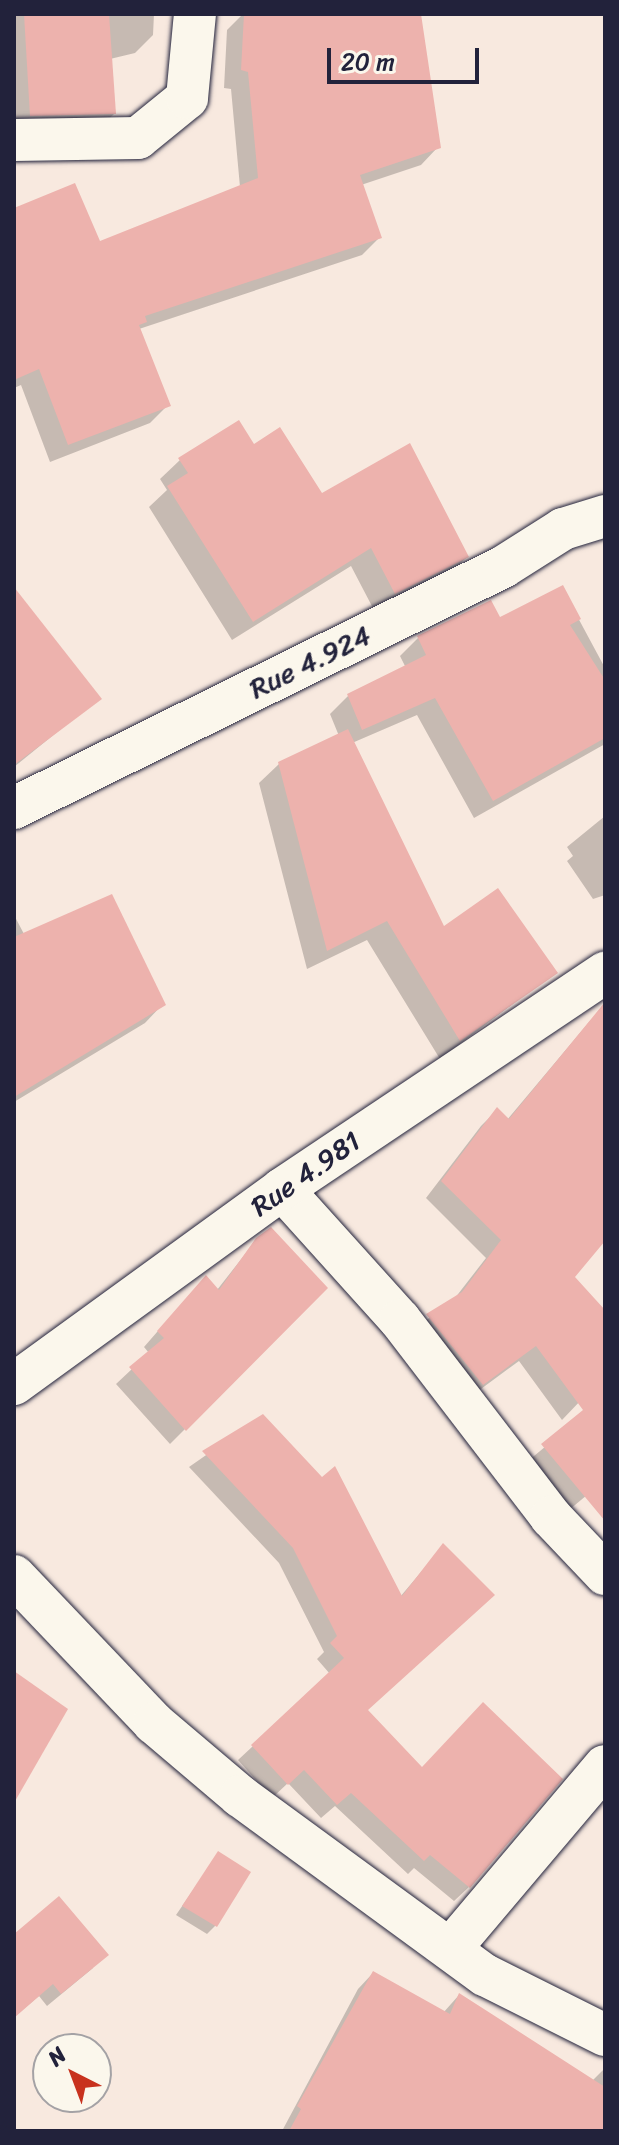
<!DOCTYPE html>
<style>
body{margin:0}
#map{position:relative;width:619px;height:2145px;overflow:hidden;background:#f8e9df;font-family:Sriracha,sans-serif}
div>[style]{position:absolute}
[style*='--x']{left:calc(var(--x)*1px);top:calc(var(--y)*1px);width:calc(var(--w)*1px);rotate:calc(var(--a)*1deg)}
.shadow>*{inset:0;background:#0003}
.building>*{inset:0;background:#edb2ad}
.roads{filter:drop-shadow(0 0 2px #22223b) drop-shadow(0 0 2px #22223b)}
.minor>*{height:42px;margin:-21px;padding:0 21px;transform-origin:21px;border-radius:21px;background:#fbf7ec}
span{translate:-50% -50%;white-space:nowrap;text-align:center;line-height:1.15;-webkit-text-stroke:8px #fbf7ec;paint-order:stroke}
.street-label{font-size:28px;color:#22223b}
.frame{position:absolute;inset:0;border:16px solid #22223b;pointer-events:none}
.north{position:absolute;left:32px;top:2033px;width:80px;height:80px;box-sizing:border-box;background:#fbf7ec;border:2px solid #a4a2a5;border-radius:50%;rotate:318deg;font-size:22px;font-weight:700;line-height:32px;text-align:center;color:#22223b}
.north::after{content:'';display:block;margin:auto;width:28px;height:36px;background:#c8321e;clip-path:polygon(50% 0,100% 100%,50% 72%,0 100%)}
.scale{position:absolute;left:327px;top:48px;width:152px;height:36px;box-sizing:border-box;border:4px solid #22223b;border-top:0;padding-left:10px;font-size:24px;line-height:28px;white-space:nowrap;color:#22223b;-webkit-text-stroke:6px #fbf7ec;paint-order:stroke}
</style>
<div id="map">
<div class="shadow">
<div style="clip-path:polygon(14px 14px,154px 14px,153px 35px,135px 53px,110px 59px,114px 114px,96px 131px,14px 132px)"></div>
<div style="clip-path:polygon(243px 14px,419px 14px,438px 147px,421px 165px,361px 185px,379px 238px,362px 255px,139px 329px,168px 405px,150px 423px,50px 462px,21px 385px,14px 388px,14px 210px,99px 244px,240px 187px,231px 89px,224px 88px,227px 30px)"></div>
<div style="clip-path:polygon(253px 447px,322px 495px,467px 557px,447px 576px,375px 612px,351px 566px,232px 640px,149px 507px,167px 490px,160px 479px,180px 460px)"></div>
<div style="clip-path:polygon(562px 588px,605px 668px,605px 744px,474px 818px,417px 715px,352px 743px,443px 929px,555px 972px,440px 1059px,367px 940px,307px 969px,259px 783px,279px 764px,339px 736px,330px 714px,348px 696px,406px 668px,400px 656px,418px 638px,490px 602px,500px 620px)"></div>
<div style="clip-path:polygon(14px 591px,99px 698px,14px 767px)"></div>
<div style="clip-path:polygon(605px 816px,605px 895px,593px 899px,567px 861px,573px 856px,567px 847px)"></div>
<div style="clip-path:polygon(14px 915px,24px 934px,163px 1004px,145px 1023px,14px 1102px)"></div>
<div style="clip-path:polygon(590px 1021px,605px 1029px,605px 1238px,572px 1277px,605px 1313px,605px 1375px,562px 1420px,519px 1361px,466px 1400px,411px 1332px,455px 1298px,486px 1258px,426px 1198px,481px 1126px,497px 1110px,507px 1120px)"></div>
<div style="clip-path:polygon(257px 1239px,326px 1288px,170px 1444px,116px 1384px,149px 1353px,144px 1347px,191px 1293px,217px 1290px)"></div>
<div style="clip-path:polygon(605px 1397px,605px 1480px,569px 1510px,528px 1461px)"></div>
<div style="clip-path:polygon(262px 1416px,400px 1597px,443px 1546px,366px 1710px,469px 1887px,454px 1901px,414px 1868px,408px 1874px,335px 1806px,321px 1818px,288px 1783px,272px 1798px,238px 1760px,330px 1674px,317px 1659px,324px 1652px,279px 1563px,189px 1467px)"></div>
<div style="clip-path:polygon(218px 1854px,215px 1926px,207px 1934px,176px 1915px)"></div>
<div style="clip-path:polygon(14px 1937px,93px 1968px,47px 2006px,39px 1996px,15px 2016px)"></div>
<div style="clip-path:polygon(373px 1973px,443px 2013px,459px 1995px,592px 2081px,605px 2068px,605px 2131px,282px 2131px,358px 1989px)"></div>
</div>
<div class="building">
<div style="clip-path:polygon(24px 14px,109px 14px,116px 114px,30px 116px)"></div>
<div style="clip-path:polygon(244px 14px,421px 14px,441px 148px,360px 175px,382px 238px,145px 316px,147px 322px,139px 325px,171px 406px,68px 445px,39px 369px,14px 380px,14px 208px,75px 183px,100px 241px,258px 178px,248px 72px,241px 70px)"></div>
<div style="clip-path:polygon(239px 420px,254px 444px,280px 427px,322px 493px,410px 443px,469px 557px,395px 594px,371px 548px,253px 622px,167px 486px,188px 473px,178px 458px)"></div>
<div style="clip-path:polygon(563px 585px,581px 619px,570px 625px,605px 680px,605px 738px,493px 801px,435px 698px,362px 730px,347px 694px,426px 655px,417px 636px,491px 600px,500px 617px)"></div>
<div style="clip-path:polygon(14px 587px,102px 699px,14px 765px)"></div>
<div style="clip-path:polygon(348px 729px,444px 926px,498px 888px,558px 973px,460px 1041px,387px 921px,327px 951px,278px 762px)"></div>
<div style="clip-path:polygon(112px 894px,166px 1005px,14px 1097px,14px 937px)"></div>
<div style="clip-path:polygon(605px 1002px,605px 1241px,575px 1277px,605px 1310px,605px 1521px,541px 1444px,583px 1410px,536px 1346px,483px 1385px,426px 1314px,462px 1292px,501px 1240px,441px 1181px,497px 1107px,509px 1119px)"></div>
<div style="clip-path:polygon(271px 1227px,328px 1288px,186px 1431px,129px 1367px,164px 1338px,157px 1331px,206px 1275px,219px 1290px,256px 1238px)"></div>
<div style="clip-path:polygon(263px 1414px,322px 1477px,335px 1466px,402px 1596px,443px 1543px,495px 1595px,368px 1710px,422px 1767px,483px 1702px,563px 1779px,470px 1888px,430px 1855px,424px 1861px,351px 1793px,337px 1805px,304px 1770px,288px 1785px,251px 1745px,344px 1658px,330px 1643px,337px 1636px,293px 1548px,202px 1451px)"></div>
<div style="clip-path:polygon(14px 1671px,68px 1709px,14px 1803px)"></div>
<div style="clip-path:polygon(218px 1851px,251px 1872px,217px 1927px,182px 1906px)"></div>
<div style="clip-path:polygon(59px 1896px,109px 1955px,61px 1994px,53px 1984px,14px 2018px,14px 1934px)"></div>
<div style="clip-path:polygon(373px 1971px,450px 2014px,459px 1993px,605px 2087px,605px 2131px,289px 2131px,301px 2109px,297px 2106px)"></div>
</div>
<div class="roads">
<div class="minor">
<div style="--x:14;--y:140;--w:124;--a:-0.9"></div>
<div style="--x:138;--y:138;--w:63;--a:-39.2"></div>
<div style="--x:187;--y:98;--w:84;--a:-84.6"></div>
<div style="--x:14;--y:808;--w:545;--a:-26.24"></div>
<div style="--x:503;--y:567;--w:71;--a:-32.3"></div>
<div style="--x:563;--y:529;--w:44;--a:-17.2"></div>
<div style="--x:282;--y:1189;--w:176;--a:48"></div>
<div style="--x:400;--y:1320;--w:248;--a:52.5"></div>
<div style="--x:551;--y:1517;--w:79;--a:46.5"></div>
<div style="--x:14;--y:1384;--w:331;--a:-36"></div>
<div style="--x:282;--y:1189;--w:389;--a:-33.8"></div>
<div style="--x:14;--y:1576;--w:203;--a:46.4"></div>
<div style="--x:154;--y:1723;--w:113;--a:40.3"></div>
<div style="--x:240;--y:1796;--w:303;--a:36.2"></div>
<div style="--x:485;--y:1975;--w:134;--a:26.6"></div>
<div style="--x:451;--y:1948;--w:238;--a:-49.8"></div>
</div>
</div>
<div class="street-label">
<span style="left:310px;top:662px;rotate:-26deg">Rue 4.924</span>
<span style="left:306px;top:1174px;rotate:-35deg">Rue 4.981</span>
</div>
<div class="frame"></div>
<div class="north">N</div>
<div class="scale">20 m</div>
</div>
